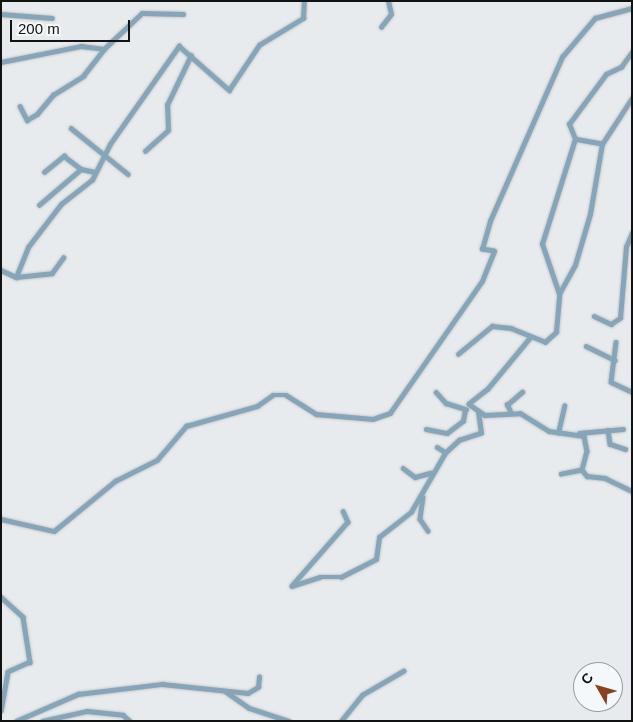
<!DOCTYPE html>
<meta charset="utf-8">
<style>
body{margin:0}
#map{position:relative;width:633px;height:722px;overflow:hidden;background:#e7ebed;font-family:Arial,sans-serif}
div>[style]{position:absolute}
[style*='--x']{left:calc(var(--x)*1px);top:calc(var(--y)*1px);width:calc(var(--w)*1px);rotate:calc(var(--a)*1deg)}
.roads{filter:drop-shadow(0 0 1px #c5c8ca) drop-shadow(0 0 1px #c5c8ca)}
.minor>*{height:4.5px;margin:-2.25px;padding:0 2.25px;transform-origin:2.25px;border-radius:2.25px;background:#87a5b9}
span{translate:-50% -50%;white-space:nowrap;text-align:center;line-height:1.15;-webkit-text-stroke:4.5px #f5f8fa;paint-order:stroke}
.frame{position:absolute;inset:0;border:2px solid #111212;pointer-events:none}
.north{position:absolute;left:573px;top:662px;width:50px;height:50px;box-sizing:border-box;background:#f5f8fa;border:1px solid #9a9c9d;border-radius:50%;rotate:308deg;font-size:14px;font-weight:700;line-height:20px;text-align:center;color:#111212}
.north::after{content:'';display:block;margin:auto;width:18px;height:22px;background:#8a4223;clip-path:polygon(50% 0,100% 100%,50% 72%,0 100%)}
.scale{position:absolute;left:10px;top:20px;width:120px;height:22px;box-sizing:border-box;border:2px solid #111212;border-top:0;padding-left:6px;font-size:15px;line-height:18px;white-space:nowrap;color:#111212;-webkit-text-stroke:4px #f5f8fa;paint-order:stroke}
</style>
<div id="map">
<div class="roads">
<div class="minor">
<div style="--x:1;--y:14;--w:51;--a:4.5"></div>
<div style="--x:381;--y:27;--w:16;--a:-52"></div>
<div style="--x:391;--y:14;--w:13;--a:-103"></div>
<div style="--x:1;--y:62;--w:82;--a:-11.3"></div>
<div style="--x:81;--y:46;--w:23;--a:7"></div>
<div style="--x:104;--y:49;--w:52;--a:-43.5"></div>
<div style="--x:142;--y:13;--w:41;--a:1.4"></div>
<div style="--x:20;--y:106;--w:16;--a:63"></div>
<div style="--x:27;--y:120;--w:12;--a:-31"></div>
<div style="--x:37;--y:114;--w:25;--a:-50"></div>
<div style="--x:53;--y:95;--w:36;--a:-32"></div>
<div style="--x:83;--y:76;--w:34;--a:-52"></div>
<div style="--x:71;--y:128;--w:73;--a:38.9"></div>
<div style="--x:602;--y:144;--w:55;--a:-56.9"></div>
<div style="--x:145;--y:151;--w:31;--a:-42"></div>
<div style="--x:168;--y:130;--w:25;--a:-92"></div>
<div style="--x:167;--y:105;--w:55;--a:-64.4"></div>
<div style="--x:44;--y:172;--w:26;--a:-39"></div>
<div style="--x:64;--y:156;--w:21;--a:37"></div>
<div style="--x:81;--y:169;--w:14;--a:12"></div>
<div style="--x:39;--y:205;--w:55;--a:-40.6"></div>
<div style="--x:1;--y:270;--w:17;--a:25"></div>
<div style="--x:16;--y:277;--w:36;--a:-6"></div>
<div style="--x:52;--y:273;--w:19;--a:-54"></div>
<div style="--x:16;--y:277;--w:32;--a:-68"></div>
<div style="--x:28;--y:247;--w:54;--a:-52.5"></div>
<div style="--x:61;--y:204;--w:39;--a:-38"></div>
<div style="--x:92;--y:180;--w:40;--a:-63.4"></div>
<div style="--x:110;--y:144;--w:120;--a:-54.9"></div>
<div style="--x:179;--y:46;--w:67;--a:41.3"></div>
<div style="--x:229;--y:90;--w:54;--a:-56.3"></div>
<div style="--x:259;--y:45;--w:52;--a:-31.5"></div>
<div style="--x:303;--y:18;--w:17;--a:-87"></div>
<div style="--x:559;--y:294;--w:33;--a:-61"></div>
<div style="--x:575;--y:265;--w:53;--a:-73.6"></div>
<div style="--x:590;--y:214;--w:71;--a:-80.3"></div>
<div style="--x:602;--y:144;--w:27;--a:-170"></div>
<div style="--x:575;--y:139;--w:16;--a:-112"></div>
<div style="--x:569;--y:124;--w:62;--a:-53.5"></div>
<div style="--x:606;--y:74;--w:17;--a:-25"></div>
<div style="--x:621;--y:67;--w:19;--a:-54"></div>
<div style="--x:594;--y:316;--w:19;--a:25"></div>
<div style="--x:611;--y:324;--w:11;--a:-34"></div>
<div style="--x:620;--y:318;--w:71;--a:-85.2"></div>
<div style="--x:626;--y:247;--w:15;--a:-67"></div>
<div style="--x:531;--y:337;--w:67;--a:129.6"></div>
<div style="--x:488;--y:389;--w:24;--a:142"></div>
<div style="--x:469;--y:404;--w:19;--a:35"></div>
<div style="--x:485;--y:415;--w:35;--a:-3"></div>
<div style="--x:520;--y:413;--w:34;--a:32"></div>
<div style="--x:549;--y:431;--w:35;--a:8"></div>
<div style="--x:584;--y:436;--w:15;--a:79"></div>
<div style="--x:587;--y:451;--w:20;--a:105"></div>
<div style="--x:582;--y:470;--w:21;--a:169"></div>
<div style="--x:616;--y:342;--w:40;--a:97.1"></div>
<div style="--x:611;--y:382;--w:23;--a:25"></div>
<div style="--x:586;--y:346;--w:32;--a:26"></div>
<div style="--x:458;--y:354;--w:44;--a:-39.5"></div>
<div style="--x:492;--y:326;--w:19;--a:6"></div>
<div style="--x:511;--y:328;--w:37;--a:22"></div>
<div style="--x:545;--y:342;--w:15;--a:-42"></div>
<div style="--x:556;--y:332;--w:38;--a:-85"></div>
<div style="--x:559;--y:294;--w:53;--a:-108.8"></div>
<div style="--x:542;--y:244;--w:110;--a:-72.6"></div>
<div style="--x:436;--y:392;--w:15;--a:48"></div>
<div style="--x:446;--y:403;--w:21;--a:17"></div>
<div style="--x:510;--y:411;--w:7;--a:-117"></div>
<div style="--x:507;--y:405;--w:20;--a:-41"></div>
<div style="--x:426;--y:429;--w:21;--a:11"></div>
<div style="--x:447;--y:433;--w:20;--a:-37"></div>
<div style="--x:463;--y:421;--w:11;--a:-80"></div>
<div style="--x:608;--y:430;--w:14;--a:82"></div>
<div style="--x:610;--y:444;--w:16;--a:18"></div>
<div style="--x:558;--y:433;--w:28;--a:-77"></div>
<div style="--x:579;--y:433;--w:44;--a:-5.2"></div>
<div style="--x:437;--y:447;--w:9;--a:32"></div>
<div style="--x:403;--y:468;--w:15;--a:37"></div>
<div style="--x:415;--y:477;--w:16;--a:-15"></div>
<div style="--x:582;--y:470;--w:8;--a:50"></div>
<div style="--x:587;--y:476;--w:18;--a:6"></div>
<div style="--x:605;--y:478;--w:30;--a:26"></div>
<div style="--x:423;--y:497;--w:22;--a:98"></div>
<div style="--x:420;--y:519;--w:14;--a:56"></div>
<div style="--x:343;--y:511;--w:12;--a:66"></div>
<div style="--x:348;--y:522;--w:85;--a:131.2"></div>
<div style="--x:292;--y:586;--w:29;--a:-18"></div>
<div style="--x:320;--y:577;--w:21;--a:0"></div>
<div style="--x:341;--y:577;--w:39;--a:-27"></div>
<div style="--x:376;--y:559;--w:22;--a:-82"></div>
<div style="--x:379;--y:537;--w:41;--a:-38"></div>
<div style="--x:411;--y:512;--w:68;--a:-60"></div>
<div style="--x:445;--y:453;--w:19;--a:-43"></div>
<div style="--x:459;--y:440;--w:23;--a:-18"></div>
<div style="--x:481;--y:433;--w:21;--a:-98"></div>
<div style="--x:1;--y:519;--w:54;--a:12.8"></div>
<div style="--x:54;--y:531;--w:79;--a:-39.3"></div>
<div style="--x:115;--y:481;--w:47;--a:-26.6"></div>
<div style="--x:157;--y:460;--w:45;--a:-49.5"></div>
<div style="--x:186;--y:426;--w:74;--a:-15.7"></div>
<div style="--x:257;--y:406;--w:19;--a:-35"></div>
<div style="--x:273;--y:395;--w:13;--a:0"></div>
<div style="--x:286;--y:395;--w:36;--a:32"></div>
<div style="--x:316;--y:414;--w:57;--a:5"></div>
<div style="--x:373;--y:419;--w:18;--a:-19"></div>
<div style="--x:390;--y:413;--w:161;--a:-55.1"></div>
<div style="--x:482;--y:281;--w:32;--a:-68"></div>
<div style="--x:494;--y:251;--w:12;--a:-171"></div>
<div style="--x:482;--y:249;--w:29;--a:-74"></div>
<div style="--x:490;--y:221;--w:179;--a:-66.3"></div>
<div style="--x:562;--y:57;--w:51;--a:-49.8"></div>
<div style="--x:595;--y:18;--w:38;--a:-15"></div>
<div style="--x:1;--y:597;--w:30;--a:42"></div>
<div style="--x:23;--y:617;--w:46;--a:81.2"></div>
<div style="--x:30;--y:662;--w:24;--a:156"></div>
<div style="--x:8;--y:672;--w:39;--a:100"></div>
<div style="--x:225;--y:691;--w:29;--a:35"></div>
<div style="--x:249;--y:708;--w:42;--a:18"></div>
<div style="--x:16;--y:721;--w:68;--a:-23.5"></div>
<div style="--x:78;--y:694;--w:85;--a:-6.8"></div>
<div style="--x:162;--y:684;--w:86;--a:6"></div>
<div style="--x:248;--y:693;--w:12;--a:-31"></div>
<div style="--x:258;--y:687;--w:10;--a:-84"></div>
<div style="--x:42;--y:721;--w:46;--a:-12.5"></div>
<div style="--x:87;--y:711;--w:36;--a:6"></div>
<div style="--x:123;--y:715;--w:9;--a:41"></div>
<div style="--x:341;--y:721;--w:33;--a:-51"></div>
<div style="--x:362;--y:695;--w:48;--a:-30.3"></div>
</div>
</div>
<div class="frame"></div>
<div class="north">С</div>
<div class="scale">200 m</div>
</div>
